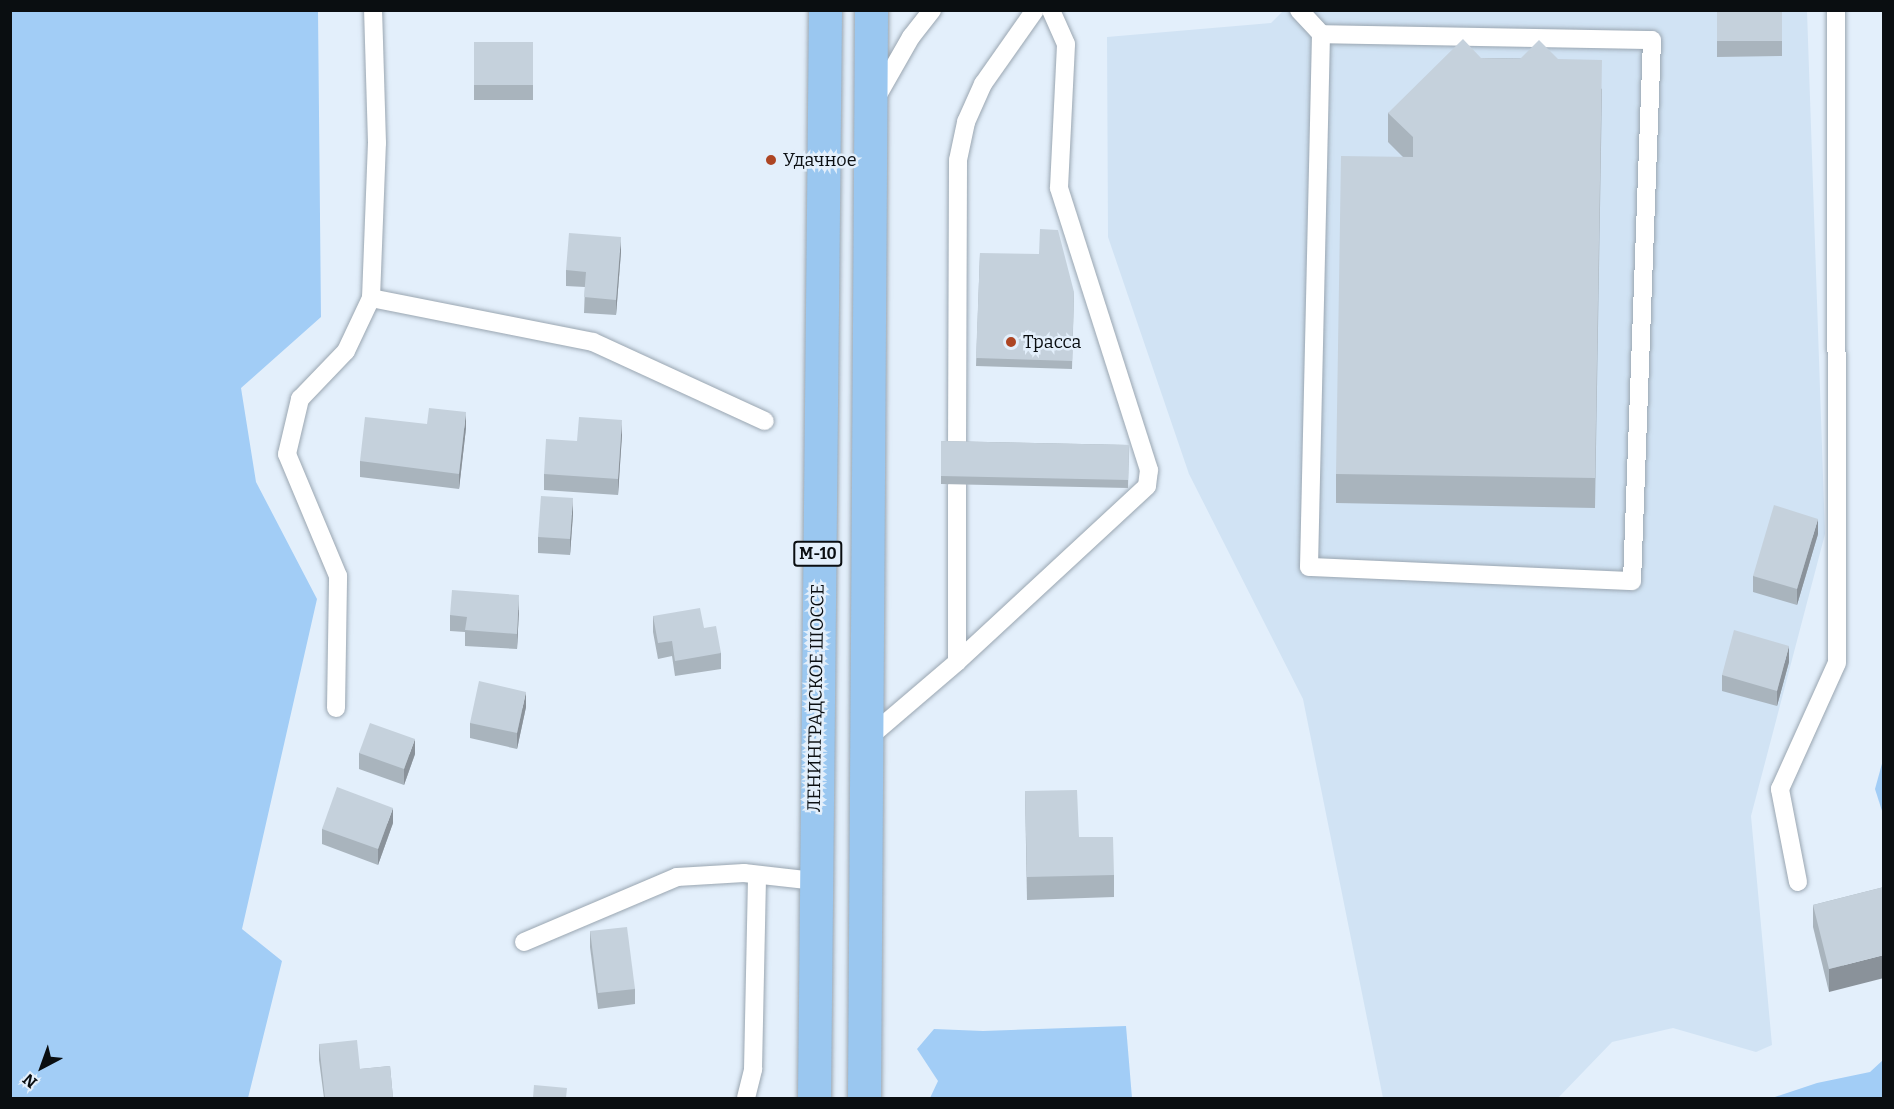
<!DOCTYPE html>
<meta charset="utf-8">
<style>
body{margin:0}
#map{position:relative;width:1894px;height:1109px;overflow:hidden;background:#e3effb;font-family:Bitter,serif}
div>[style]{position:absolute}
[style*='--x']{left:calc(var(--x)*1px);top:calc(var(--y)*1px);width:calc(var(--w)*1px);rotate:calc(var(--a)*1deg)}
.built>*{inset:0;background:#d1e3f4}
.green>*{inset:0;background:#a2cdf6}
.roads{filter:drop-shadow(0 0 2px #9aa6b1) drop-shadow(0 0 2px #9aa6b1)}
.service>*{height:18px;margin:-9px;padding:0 9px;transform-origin:9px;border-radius:9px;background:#fff}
.trunk>*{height:33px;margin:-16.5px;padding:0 16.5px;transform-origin:16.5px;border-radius:16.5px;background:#9ac7f0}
.wall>*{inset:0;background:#a9b4bd}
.shaded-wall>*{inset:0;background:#8a929a}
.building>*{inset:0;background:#c5d1dc}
.dots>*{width:16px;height:16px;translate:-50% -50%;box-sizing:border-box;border:3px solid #e3effb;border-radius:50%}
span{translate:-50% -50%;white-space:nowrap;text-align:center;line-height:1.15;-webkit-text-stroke:5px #e3effb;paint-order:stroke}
.shield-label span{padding:2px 4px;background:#e3effb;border:2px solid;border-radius:4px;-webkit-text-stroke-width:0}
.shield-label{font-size:16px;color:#0a0e11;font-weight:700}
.poi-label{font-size:18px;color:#0a0e11}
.left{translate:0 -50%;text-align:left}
.street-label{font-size:18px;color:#0a0e11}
.frame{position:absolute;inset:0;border:12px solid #0a0e11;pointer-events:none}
.north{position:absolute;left:12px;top:1037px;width:60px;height:60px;-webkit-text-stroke:4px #e3effb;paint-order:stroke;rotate:221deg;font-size:16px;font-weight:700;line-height:24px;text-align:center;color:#0a0e11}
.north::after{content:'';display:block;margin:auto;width:21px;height:27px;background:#0a0e11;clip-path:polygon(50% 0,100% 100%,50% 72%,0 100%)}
</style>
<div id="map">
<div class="built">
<div style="clip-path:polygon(1284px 10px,1807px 11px,1825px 534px,1751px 816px,1772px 1045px,1756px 1052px,1673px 1028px,1612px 1042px,1558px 1098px,1383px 1098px,1303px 699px,1189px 474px,1108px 237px,1107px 37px,1271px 23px)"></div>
</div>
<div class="green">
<div style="clip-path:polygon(10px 11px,318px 11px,321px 317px,241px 388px,256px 482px,317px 599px,242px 929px,282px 961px,248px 1098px,11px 1098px)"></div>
<div style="clip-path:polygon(1883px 760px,1883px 814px,1875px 789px)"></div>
<div style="clip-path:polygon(1126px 1026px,1132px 1098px,930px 1098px,938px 1081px,917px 1049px,934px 1029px,983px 1031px)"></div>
<div style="clip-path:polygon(1883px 1060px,1883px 1098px,1772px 1098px,1817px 1083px,1870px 1072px)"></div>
</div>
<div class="roads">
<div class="service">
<div style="--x:1299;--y:10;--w:33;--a:47"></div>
<div style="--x:1321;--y:34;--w:533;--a:91.29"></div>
<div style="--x:1309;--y:567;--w:323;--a:2.5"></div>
<div style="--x:1632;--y:581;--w:541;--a:-87.88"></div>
<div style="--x:1652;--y:40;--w:331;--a:-179"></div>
<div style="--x:875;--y:100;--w:73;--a:-60.3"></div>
<div style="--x:911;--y:37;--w:34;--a:-52"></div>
<div style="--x:371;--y:298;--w:226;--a:11.2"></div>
<div style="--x:593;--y:342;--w:189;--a:24.7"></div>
<div style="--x:957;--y:450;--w:290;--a:-89.8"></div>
<div style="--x:958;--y:160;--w:39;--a:-78"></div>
<div style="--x:966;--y:122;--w:42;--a:-65.9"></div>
<div style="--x:983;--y:84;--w:90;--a:-54.9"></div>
<div style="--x:957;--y:662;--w:259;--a:-42.8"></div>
<div style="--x:1147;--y:486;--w:16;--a:-83"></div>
<div style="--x:1149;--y:470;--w:296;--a:-107.7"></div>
<div style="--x:1059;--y:188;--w:144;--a:-87.2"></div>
<div style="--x:1066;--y:44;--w:37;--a:-114"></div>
<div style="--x:336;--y:708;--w:132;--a:-89.1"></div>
<div style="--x:338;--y:576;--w:132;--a:-112.7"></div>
<div style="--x:287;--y:454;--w:57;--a:-76.7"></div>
<div style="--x:300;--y:399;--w:66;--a:-46.2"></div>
<div style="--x:346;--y:351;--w:59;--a:-64.7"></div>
<div style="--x:371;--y:298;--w:155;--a:-87.8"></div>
<div style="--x:377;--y:143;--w:133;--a:-91.7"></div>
<div style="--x:867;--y:739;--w:118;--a:-40.5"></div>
<div style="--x:957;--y:662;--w:177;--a:-90"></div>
<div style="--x:1798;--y:882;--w:95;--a:-101"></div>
<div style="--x:1780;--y:789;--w:138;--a:-65.7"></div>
<div style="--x:1837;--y:663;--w:653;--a:-90.09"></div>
<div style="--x:524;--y:942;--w:166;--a:-23"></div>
<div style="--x:677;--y:877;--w:67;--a:-3.4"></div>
<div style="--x:744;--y:873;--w:70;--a:6.5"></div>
<div style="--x:746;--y:1098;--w:30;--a:-76"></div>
<div style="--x:753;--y:1069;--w:194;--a:-88.8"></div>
</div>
<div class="trunk">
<div style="--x:814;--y:1098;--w:1088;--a:-89.42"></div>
<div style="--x:864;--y:1098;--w:1088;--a:-89.63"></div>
</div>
</div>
<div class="wall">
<div style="clip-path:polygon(618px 10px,645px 10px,645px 11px,618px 11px)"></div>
<div style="clip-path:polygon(1717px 10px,1782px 10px,1782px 56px,1717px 57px)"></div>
<div style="clip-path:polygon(474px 42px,533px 42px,533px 100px,474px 100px)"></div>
<div style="clip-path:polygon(1481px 58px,1558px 59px,1602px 89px,1595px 508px,1336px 503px,1336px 474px,1403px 157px,1388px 142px,1388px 113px)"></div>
<div style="clip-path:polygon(621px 252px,616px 315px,584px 313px,585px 287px,566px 286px,566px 270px)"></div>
<div style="clip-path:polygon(980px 253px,1074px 292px,1072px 369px,976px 366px)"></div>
<div style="clip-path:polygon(427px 424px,466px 428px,459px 489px,360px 477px,360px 461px)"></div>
<div style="clip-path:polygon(622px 435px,618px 495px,544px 490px,544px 474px,577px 441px)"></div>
<div style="clip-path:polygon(941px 441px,1129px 445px,1128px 488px,941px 484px)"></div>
<div style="clip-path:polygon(573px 514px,570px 555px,538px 553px,538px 537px)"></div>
<div style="clip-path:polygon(1818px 534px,1797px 605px,1753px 592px,1753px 576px)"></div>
<div style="clip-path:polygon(519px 610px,517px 649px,465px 646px,465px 632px,450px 631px,450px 615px)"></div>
<div style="clip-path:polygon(653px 616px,704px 628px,721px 653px,721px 669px,675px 676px,672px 656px,658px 659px,653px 632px)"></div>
<div style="clip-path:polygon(1789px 662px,1777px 706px,1722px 691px,1722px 675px)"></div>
<div style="clip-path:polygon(526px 707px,517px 749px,470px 738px,470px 723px)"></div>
<div style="clip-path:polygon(359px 753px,415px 754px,404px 785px,359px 769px)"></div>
<div style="clip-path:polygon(1025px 791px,1114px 875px,1114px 897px,1027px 900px)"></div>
<div style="clip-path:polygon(393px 823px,378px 865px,322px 844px,322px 829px)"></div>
<div style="clip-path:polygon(1884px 887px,1829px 992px,1813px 927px,1813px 905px)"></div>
<div style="clip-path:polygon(590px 931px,635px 989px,635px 1004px,598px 1009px,590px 947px)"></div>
<div style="clip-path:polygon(319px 1044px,360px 1069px,390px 1066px,393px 1098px,324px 1098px,319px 1060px)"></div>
</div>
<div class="shaded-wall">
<div style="clip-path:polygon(621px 237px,621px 252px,616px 315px,616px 300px)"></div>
<div style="clip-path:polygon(466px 412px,466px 428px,459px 489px,459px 474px)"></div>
<div style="clip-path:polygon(622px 420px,622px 435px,618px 495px,618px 479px)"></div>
<div style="clip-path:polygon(573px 498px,573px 514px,570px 555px,570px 539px)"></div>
<div style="clip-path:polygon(1818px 519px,1818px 534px,1797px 605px,1797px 589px)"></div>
<div style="clip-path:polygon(519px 595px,519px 610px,517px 649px,517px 634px)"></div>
<div style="clip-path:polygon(1789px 646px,1789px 662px,1777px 706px,1777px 691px)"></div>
<div style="clip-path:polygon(526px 692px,526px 707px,517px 749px,517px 733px)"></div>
<div style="clip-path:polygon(415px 739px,415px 754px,404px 785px,404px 769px)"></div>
<div style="clip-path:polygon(393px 808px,393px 823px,378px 865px,378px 849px)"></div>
<div style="clip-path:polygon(1884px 955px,1884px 978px,1829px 992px,1829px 969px)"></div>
</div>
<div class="building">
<div style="clip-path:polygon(1717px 10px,1782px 10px,1782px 41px,1717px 41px)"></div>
<div style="clip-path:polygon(1463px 39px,1481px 58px,1520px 59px,1539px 40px,1558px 59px,1602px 60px,1595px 478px,1336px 474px,1341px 156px,1413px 157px,1413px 137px,1388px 113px)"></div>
<div style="clip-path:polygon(474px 42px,533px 42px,533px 85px,474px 85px)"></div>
<div style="clip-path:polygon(1040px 229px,1058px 230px,1074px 292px,1072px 361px,976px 358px,980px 253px,1039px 254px)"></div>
<div style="clip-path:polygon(569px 233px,621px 237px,616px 300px,584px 297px,586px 272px,566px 270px)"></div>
<div style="clip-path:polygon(429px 408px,466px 412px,459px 474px,360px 461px,365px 417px,427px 424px)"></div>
<div style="clip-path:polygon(579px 417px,622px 420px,618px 479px,544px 474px,546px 439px,577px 441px)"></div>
<div style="clip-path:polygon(941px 441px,1129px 445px,1128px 480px,941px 476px)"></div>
<div style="clip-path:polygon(541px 496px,573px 498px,570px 539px,538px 537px)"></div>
<div style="clip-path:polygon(1774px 505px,1818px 519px,1797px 589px,1753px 576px)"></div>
<div style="clip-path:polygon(452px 590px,519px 595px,517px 634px,465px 630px,467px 617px,450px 615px)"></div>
<div style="clip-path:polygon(700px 608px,704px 628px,716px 626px,721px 653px,675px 661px,672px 641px,658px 643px,653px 616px)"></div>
<div style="clip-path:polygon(1734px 630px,1789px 646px,1777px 691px,1722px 675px)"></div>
<div style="clip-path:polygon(479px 681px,526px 692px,517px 733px,470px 723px)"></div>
<div style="clip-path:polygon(370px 723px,415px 739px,404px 769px,359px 753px)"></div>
<div style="clip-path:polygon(337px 787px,393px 808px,378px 849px,322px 829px)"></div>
<div style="clip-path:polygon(1077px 790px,1079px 837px,1113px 837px,1114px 875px,1027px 877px,1025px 791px)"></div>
<div style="clip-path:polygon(1884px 887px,1884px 955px,1829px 969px,1813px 905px)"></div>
<div style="clip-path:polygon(627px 927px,635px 989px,598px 993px,590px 931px)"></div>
<div style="clip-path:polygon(357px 1040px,360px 1069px,390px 1066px,393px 1098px,325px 1098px,319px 1044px)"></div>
<div style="clip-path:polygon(534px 1085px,567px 1088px,566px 1098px,533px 1098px)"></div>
</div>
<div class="dots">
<div style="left:771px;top:160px;background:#ad4523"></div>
<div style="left:1011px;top:342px;background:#ad4523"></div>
</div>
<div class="shield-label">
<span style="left:818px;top:554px">М-10</span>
</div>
<div class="poi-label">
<span class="left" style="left:783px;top:160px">Удачное</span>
<span class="left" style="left:1023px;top:342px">Трасса</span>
</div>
<div class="street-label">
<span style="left:816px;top:698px;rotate:-89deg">ЛЕНИНГРАДСКОЕ ШОССЕ</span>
</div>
<div class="frame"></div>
<div class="north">N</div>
</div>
